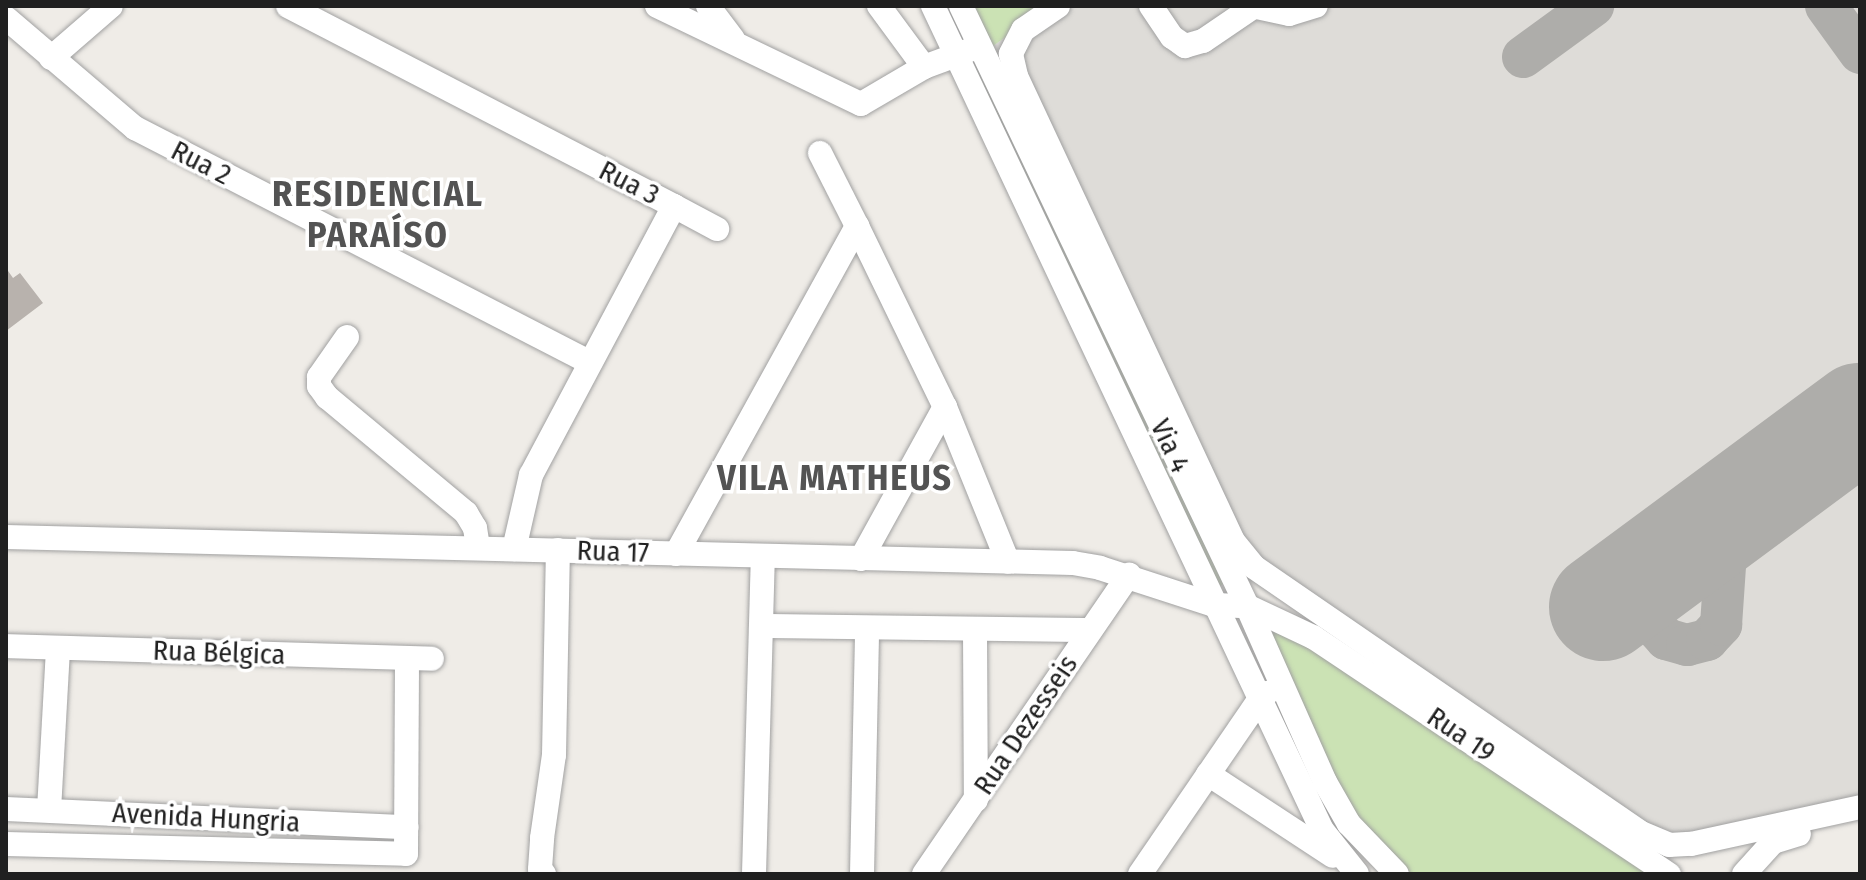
<!DOCTYPE html>
<meta charset="utf-8">
<style>
body{margin:0}
#map{position:relative;width:1866px;height:880px;overflow:hidden;background:#efece7;font-family:"Fira Sans Condensed",sans-serif}
div>[style]{position:absolute}
[style*='--x']{left:calc(var(--x)*1px);top:calc(var(--y)*1px);width:calc(var(--w)*1px);rotate:calc(var(--a)*1deg)}
.airport>*{inset:0;background:#dedcd8}
.grass>*{inset:0;background:#cbe2b4}
.taxiway>*{height:42px;margin:-21px;padding:0 21px;transform-origin:21px;border-radius:21px;background:#aeadaa}
.runway>*{height:108px;margin:-54px;padding:0 54px;transform-origin:54px;border-radius:54px;background:#aeadaa}
.building>*{inset:0;background:#b8b2ad}
.roads{filter:drop-shadow(0 0 2px #a1a1a1) drop-shadow(0 0 2px #a1a1a1)}
.minor>*{height:24px;margin:-12px;padding:0 12px;transform-origin:12px;border-radius:12px;background:#fff}
span{translate:-50% -50%;white-space:nowrap;text-align:center;line-height:1.15;-webkit-text-stroke:7px #fff;paint-order:stroke}
.street-label{font-size:28px;color:#202020}
.district-label{font-size:36px;color:#535353;font-weight:700;letter-spacing:2px}
.frame{position:absolute;inset:0;border:8px solid #202020;pointer-events:none}
</style>
<div id="map">
<div class="airport">
<div style="clip-path:polygon(1049px 6px,1860px 6px,1860px 810px,1667px 854px,1238px 561px,993px 46px)"></div>
</div>
<div class="grass">
<div style="clip-path:polygon(974px 6px,1049px 6px,993px 46px)"></div>
<div style="clip-path:polygon(975px 65px,979px 65px,1223px 584px,1220px 586px,972px 68px)"></div>
<div style="clip-path:polygon(1263px 629px,1294px 635px,1655px 874px,1412px 874px,1356px 821px)"></div>
</div>
<div class="taxiway">
<div style="--x:1826;--y:6;--w:58;--a:54.1"></div>
<div style="--x:1523;--y:57;--w:87;--a:-36.1"></div>
<div style="--x:1623;--y:592;--w:64;--a:47.5"></div>
<div style="--x:1666;--y:639;--w:22;--a:16"></div>
<div style="--x:1687;--y:645;--w:21;--a:-14"></div>
<div style="--x:1707;--y:640;--w:21;--a:-47"></div>
<div style="--x:1721;--y:625;--w:73;--a:-86.1"></div>
<div style="--x:1726;--y:552;--w:62;--a:-64.3"></div>
</div>
<div class="runway">
<div style="--x:1603;--y:607;--w:320;--a:-36.5"></div>
</div>
<div class="building">
<div style="clip-path:polygon(6px 268px,13px 278px,20px 273px,43px 303px,6px 331px)"></div>
</div>
<div class="roads">
<div class="minor">
<div style="--x:288;--y:6;--w:435;--a:27.4"></div>
<div style="--x:674;--y:206;--w:305;--a:118"></div>
<div style="--x:531;--y:475;--w:76;--a:102.9"></div>
<div style="--x:657;--y:6;--w:226;--a:25.7"></div>
<div style="--x:861;--y:104;--w:73;--a:-30.4"></div>
<div style="--x:924;--y:67;--w:46;--a:-20.4"></div>
<div style="--x:708;--y:6;--w:41;--a:52.9"></div>
<div style="--x:879;--y:6;--w:76;--a:53.6"></div>
<div style="--x:933;--y:6;--w:911;--a:64.73"></div>
<div style="--x:1322;--y:830;--w:56;--a:51.5"></div>
<div style="--x:961;--y:6;--w:665;--a:64.51"></div>
<div style="--x:1247;--y:606;--w:193;--a:66.1"></div>
<div style="--x:1325;--y:782;--w:48;--a:60.3"></div>
<div style="--x:1349;--y:824;--w:69;--a:46.2"></div>
<div style="--x:1058;--y:6;--w:42;--a:145.6"></div>
<div style="--x:1023;--y:30;--w:27;--a:117"></div>
<div style="--x:1011;--y:54;--w:23;--a:77"></div>
<div style="--x:1016;--y:76;--w:513;--a:64.98"></div>
<div style="--x:1233;--y:541;--w:33;--a:51"></div>
<div style="--x:1254;--y:567;--w:467;--a:34.5"></div>
<div style="--x:1639;--y:832;--w:33;--a:23"></div>
<div style="--x:1669;--y:845;--w:22;--a:-3"></div>
<div style="--x:1691;--y:844;--w:173;--a:-12.3"></div>
<div style="--x:1151;--y:6;--w:37;--a:56"></div>
<div style="--x:1172;--y:37;--w:16;--a:35"></div>
<div style="--x:1185;--y:46;--w:19;--a:-16"></div>
<div style="--x:1203;--y:41;--w:60;--a:-34.2"></div>
<div style="--x:1252;--y:6;--w:38;--a:12"></div>
<div style="--x:1289;--y:14;--w:28;--a:-17"></div>
<div style="--x:6;--y:18;--w:170;--a:40.5"></div>
<div style="--x:135;--y:128;--w:511;--a:27.27"></div>
<div style="--x:51;--y:58;--w:79;--a:-40.9"></div>
<div style="--x:820;--y:153;--w:82;--a:63.1"></div>
<div style="--x:674;--y:206;--w:49;--a:28.1"></div>
<div style="--x:347;--y:337;--w:49;--a:125"></div>
<div style="--x:319;--y:377;--w:9;--a:90"></div>
<div style="--x:319;--y:386;--w:14;--a:54"></div>
<div style="--x:327;--y:397;--w:181;--a:39.8"></div>
<div style="--x:466;--y:513;--w:17;--a:59"></div>
<div style="--x:475;--y:528;--w:20;--a:81"></div>
<div style="--x:6;--y:537;--w:1067;--a:1.4"></div>
<div style="--x:1073;--y:563;--w:27;--a:10"></div>
<div style="--x:1100;--y:568;--w:120;--a:18"></div>
<div style="--x:1214;--y:605;--w:33;--a:2"></div>
<div style="--x:1247;--y:606;--w:73;--a:25.2"></div>
<div style="--x:1313;--y:637;--w:428;--a:33.7"></div>
<div style="--x:676;--y:554;--w:375;--a:-61.1"></div>
<div style="--x:857;--y:226;--w:201;--a:64.1"></div>
<div style="--x:945;--y:407;--w:167;--a:67.9"></div>
<div style="--x:861;--y:559;--w:174;--a:-61.1"></div>
<div style="--x:761;--y:626;--w:328;--a:0.7"></div>
<div style="--x:975;--y:631;--w:169;--a:89.7"></div>
<div style="--x:6;--y:646;--w:426;--a:1.7"></div>
<div style="--x:1208;--y:774;--w:149;--a:33.3"></div>
<div style="--x:6;--y:809;--w:401;--a:2.6"></div>
<div style="--x:49;--y:810;--w:161;--a:-86.8"></div>
<div style="--x:6;--y:844;--w:400;--a:1.4"></div>
<div style="--x:406;--y:854;--w:196;--a:-89.7"></div>
<div style="--x:544;--y:874;--w:6;--a:-129"></div>
<div style="--x:540;--y:869;--w:31;--a:-86"></div>
<div style="--x:542;--y:838;--w:84;--a:-81.8"></div>
<div style="--x:554;--y:755;--w:205;--a:-88.9"></div>
<div style="--x:754;--y:874;--w:318;--a:-88.4"></div>
<div style="--x:862;--y:874;--w:245;--a:-88.8"></div>
<div style="--x:924;--y:874;--w:363;--a:-55.6"></div>
<div style="--x:1140;--y:874;--w:211;--a:-55.6"></div>
<div style="--x:1259;--y:700;--w:11;--a:-41"></div>
<div style="--x:1744;--y:874;--w:43;--a:-47.8"></div>
<div style="--x:1773;--y:842;--w:27;--a:-17"></div>
</div>
</div>
<div class="street-label">
<span style="left:201px;top:163px;rotate:27deg">Rua 2</span>
<span style="left:629px;top:183px;rotate:27deg">Rua 3</span>
<span style="left:1170px;top:446px;rotate:65deg">Via 4</span>
<span style="left:613px;top:552px;rotate:2deg">Rua 17</span>
<span style="left:219px;top:653px;rotate:2deg">Rua Bélgica</span>
<span style="left:1026px;top:725px;rotate:-56deg">Rua Dezesseis</span>
<span style="left:1461px;top:735px;rotate:34deg">Rua 19</span>
<span style="left:206px;top:818px;rotate:3deg">Avenida Hungria</span>
</div>
<div class="district-label">
<span style="left:378px;top:215px">RESIDENCIAL<br>PARAÍSO</span>
<span style="left:835px;top:479px">VILA MATHEUS</span>
</div>
<div class="frame"></div>
</div>
